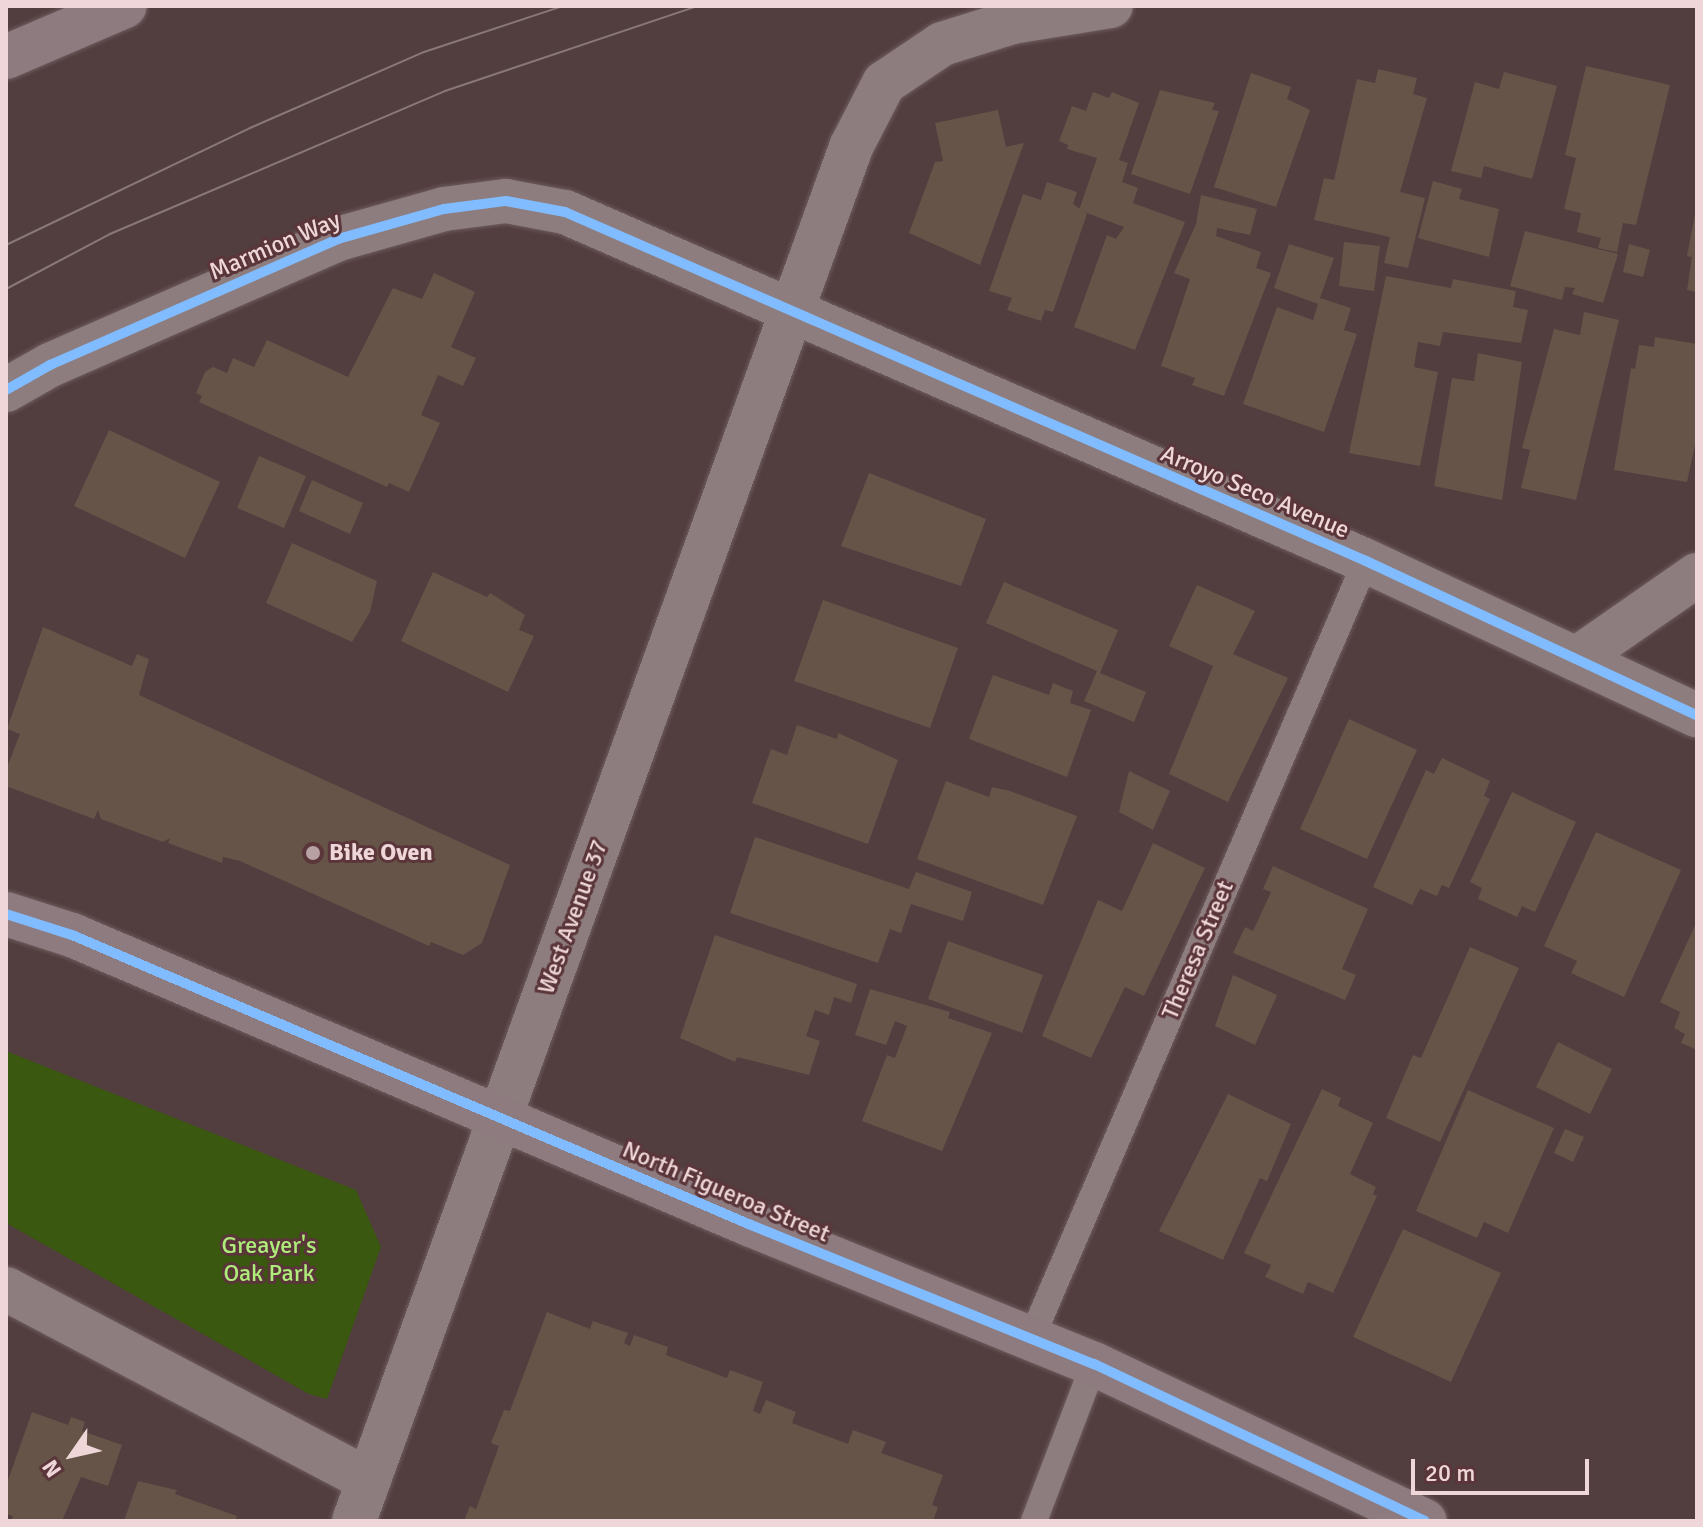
<!DOCTYPE html>
<style>
body{margin:0}
#map{position:relative;width:1703px;height:1527px;overflow:hidden;background:#523d3f;font-family:Signika,sans-serif}
div>[style]{position:absolute}
[style*='--x']{left:calc(var(--x)*1px);top:calc(var(--y)*1px);width:calc(var(--w)*1px);rotate:calc(var(--a)*1deg)}
.green>*{inset:0;background:#3a580f}
.building>*{inset:0;background:#675448}
.roads{filter:drop-shadow(0 0 2px #6e5c5e) drop-shadow(0 0 2px #6e5c5e)}
.lane>*{height:26px;margin:-13px;padding:0 13px;transform-origin:13px;border-radius:13px;background:#8e7d7e}
.street>*{height:44px;margin:-22px;padding:0 22px;transform-origin:22px;border-radius:22px;background:#8e7d7e}
.secondary>*{height:44px;margin:-22px;padding:0 22px;transform-origin:22px;border-radius:22px;background:#8d7b80}
.tram>*{height:2px;margin:-1px;padding:0 1px;transform-origin:1px;border-radius:1px;background:#887879}
.cycleway>*{height:10px;margin:-5px;padding:0 5px;transform-origin:5px;border-radius:5px;background:#80bcff}
.dots>*{width:22px;height:22px;translate:-50% -50%;box-sizing:border-box;border:4px solid #5a3539;border-radius:50%}
span{translate:-50% -50%;white-space:nowrap;text-align:center;line-height:1.15;-webkit-text-stroke:6px #5a3539;paint-order:stroke}
.street-label{font-size:24px;color:#efd7d9}
.poi-label{font-size:24px;color:#efd7d9;font-weight:700}
.left{translate:0 -50%;text-align:left}
.park-label{font-size:24px;color:#afed7b}
.frame{position:absolute;inset:0;border:8px solid #efd7d9;pointer-events:none}
.north{position:absolute;left:32px;top:1415px;width:80px;height:80px;-webkit-text-stroke:6px #5a3539;paint-order:stroke;rotate:236deg;font-size:22px;font-weight:700;line-height:32px;text-align:center;color:#efd7d9}
.north::after{content:'';display:block;margin:auto;width:28px;height:36px;background:#efd7d9;clip-path:polygon(50% 0,100% 100%,50% 72%,0 100%)}
.scale{position:absolute;left:1411px;top:1459px;width:178px;height:36px;box-sizing:border-box;border:4px solid #efd7d9;border-top:0;padding-left:10px;font-size:24px;line-height:28px;white-space:nowrap;color:#efd7d9;-webkit-text-stroke:6px #5a3539;paint-order:stroke}
</style>
<div id="map">
<div class="green">
<div style="clip-path:polygon(6px 1051px,356px 1190px,381px 1247px,327px 1399px,309px 1394px,6px 1223px)"></div>
</div>
<div class="building">
<div style="clip-path:polygon(1586px 66px,1670px 85px,1636px 225px,1623px 223px,1617px 252px,1598px 248px,1601px 238px,1577px 232px,1581px 213px,1564px 209px,1576px 158px,1565px 155px)"></div>
<div style="clip-path:polygon(1378px 69px,1417px 78px,1413px 94px,1427px 98px,1400px 192px,1425px 198px,1408px 268px,1384px 263px,1390px 237px,1314px 220px,1324px 178px,1334px 180px,1357px 79px,1375px 83px)"></div>
<div style="clip-path:polygon(1504px 72px,1557px 86px,1532px 179px,1484px 166px,1481px 178px,1451px 171px,1475px 82px,1499px 89px)"></div>
<div style="clip-path:polygon(1251px 73px,1291px 87px,1287px 99px,1310px 110px,1276px 207px,1214px 187px)"></div>
<div style="clip-path:polygon(1160px 90px,1215px 103px,1212px 110px,1219px 111px,1190px 194px,1131px 174px)"></div>
<div style="clip-path:polygon(1093px 92px,1109px 98px,1112px 92px,1139px 103px,1119px 160px,1128px 163px,1122px 182px,1138px 188px,1133px 203px,1185px 222px,1135px 350px,1074px 327px,1107px 235px,1116px 239px,1124px 227px,1079px 210px,1097px 158px,1067px 149px,1068px 145px,1059px 141px,1072px 106px,1086px 111px)"></div>
<div style="clip-path:polygon(998px 110px,1006px 147px,1024px 143px,980px 265px,909px 233px,935px 162px,943px 161px,935px 123px)"></div>
<div style="clip-path:polygon(1433px 181px,1462px 189px,1459px 199px,1499px 209px,1489px 257px,1418px 238px)"></div>
<div style="clip-path:polygon(1047px 182px,1077px 192px,1073px 204px,1087px 214px,1053px 312px,1045px 310px,1041px 321px,1007px 310px,1012px 298px,989px 291px,1023px 194px,1041px 200px)"></div>
<div style="clip-path:polygon(1201px 195px,1257px 209px,1250px 235px,1217px 228px,1216px 236px,1261px 252px,1256px 268px,1271px 273px,1224px 396px,1192px 385px,1195px 378px,1161px 366px,1190px 279px,1174px 273px,1196px 224px)"></div>
<div style="clip-path:polygon(1697px 204px,1697px 292px,1687px 290px,1692px 257px,1687px 256px)"></div>
<div style="clip-path:polygon(1525px 231px,1618px 254px,1603px 303px,1572px 294px,1575px 288px,1565px 287px,1562px 300px,1510px 286px)"></div>
<div style="clip-path:polygon(1344px 242px,1380px 246px,1374px 291px,1339px 286px)"></div>
<div style="clip-path:polygon(1289px 244px,1334px 258px,1320px 298px,1351px 308px,1344px 330px,1357px 334px,1324px 432px,1243px 404px,1277px 307px,1313px 320px,1318px 304px,1274px 288px)"></div>
<div style="clip-path:polygon(1629px 244px,1650px 250px,1643px 277px,1623px 272px)"></div>
<div style="clip-path:polygon(434px 273px,475px 292px,451px 347px,476px 358px,463px 386px,438px 375px,421px 415px,440px 423px,409px 492px,389px 483px,387px 487px,199px 402px,202px 396px,196px 393px,205px 372px,213px 367px,227px 373px,233px 358px,254px 367px,267px 340px,348px 377px,393px 288px,422px 299px)"></div>
<div style="clip-path:polygon(1386px 276px,1451px 288px,1453px 279px,1516px 291px,1513px 307px,1528px 310px,1521px 343px,1443px 332px,1440px 346px,1418px 342px,1414px 367px,1438px 372px,1420px 466px,1349px 453px)"></div>
<div style="clip-path:polygon(1584px 312px,1619px 320px,1576px 500px,1521px 488px,1530px 450px,1522px 448px,1554px 329px,1580px 335px)"></div>
<div style="clip-path:polygon(1655px 337px,1697px 344px,1697px 436px,1687px 482px,1614px 470px,1631px 368px,1635px 369px,1639px 345px,1654px 347px)"></div>
<div style="clip-path:polygon(1478px 353px,1522px 362px,1502px 500px,1434px 486px,1452px 378px,1474px 381px)"></div>
<div style="clip-path:polygon(109px 430px,220px 482px,185px 558px,74px 506px)"></div>
<div style="clip-path:polygon(259px 456px,306px 476px,284px 528px,237px 508px)"></div>
<div style="clip-path:polygon(869px 473px,986px 519px,961px 586px,841px 546px)"></div>
<div style="clip-path:polygon(312px 480px,363px 503px,350px 534px,299px 511px)"></div>
<div style="clip-path:polygon(292px 543px,377px 581px,370px 612px,352px 642px,266px 603px)"></div>
<div style="clip-path:polygon(433px 572px,487px 597px,490px 593px,525px 615px,519px 630px,534px 636px,508px 692px,401px 641px)"></div>
<div style="clip-path:polygon(1004px 582px,1118px 630px,1100px 673px,1146px 692px,1134px 722px,1084px 701px,1097px 671px,986px 623px)"></div>
<div style="clip-path:polygon(1197px 585px,1255px 611px,1233px 654px,1288px 678px,1228px 802px,1169px 774px,1213px 666px,1169px 646px)"></div>
<div style="clip-path:polygon(823px 600px,958px 648px,930px 728px,794px 681px)"></div>
<div style="clip-path:polygon(43px 627px,132px 666px,137px 654px,149px 659px,139px 695px,510px 865px,482px 943px,463px 955px,431px 942px,429px 946px,240px 861px,223px 857px,222px 863px,168px 843px,170px 838px,163px 842px,101px 819px,98px 810px,94px 819px,6px 786px,6px 770px,20px 734px,7px 729px)"></div>
<div style="clip-path:polygon(993px 675px,1049px 695px,1053px 683px,1073px 691px,1070px 703px,1091px 710px,1067px 777px,969px 739px)"></div>
<div style="clip-path:polygon(1349px 719px,1417px 750px,1367px 859px,1300px 829px)"></div>
<div style="clip-path:polygon(797px 725px,837px 739px,838px 733px,898px 760px,868px 844px,752px 803px,771px 749px,787px 755px)"></div>
<div style="clip-path:polygon(1442px 758px,1490px 781px,1484px 796px,1490px 799px,1449px 888px,1442px 885px,1437px 896px,1420px 889px,1412px 905px,1373px 887px,1426px 770px,1434px 774px)"></div>
<div style="clip-path:polygon(1129px 771px,1170px 791px,1153px 830px,1119px 812px)"></div>
<div style="clip-path:polygon(946px 781px,989px 797px,992px 787px,1010px 791px,1077px 816px,1043px 905px,917px 859px)"></div>
<div style="clip-path:polygon(1512px 792px,1576px 822px,1535px 912px,1522px 906px,1517px 917px,1478px 899px,1482px 888px,1470px 882px)"></div>
<div style="clip-path:polygon(1596px 832px,1681px 870px,1624px 997px,1571px 973px,1577px 961px,1544px 946px)"></div>
<div style="clip-path:polygon(755px 837px,909px 889px,916px 872px,972px 892px,963px 921px,911px 904px,901px 933px,890px 929px,878px 963px,730px 913px)"></div>
<div style="clip-path:polygon(1153px 843px,1205px 868px,1144px 996px,1125px 987px,1091px 1058px,1042px 1036px,1098px 900px,1122px 911px)"></div>
<div style="clip-path:polygon(1273px 866px,1368px 909px,1342px 969px,1356px 975px,1345px 1000px,1233px 953px,1245px 927px,1253px 931px,1271px 892px,1263px 889px)"></div>
<div style="clip-path:polygon(1697px 921px,1697px 1050px,1681px 1043px,1685px 1034px,1674px 1028px,1680px 1012px,1660px 1002px)"></div>
<div style="clip-path:polygon(715px 935px,857px 984px,851px 1003px,834px 997px,829px 1015px,815px 1010px,806px 1036px,820px 1041px,809px 1075px,737px 1057px,735px 1062px,680px 1038px)"></div>
<div style="clip-path:polygon(948px 941px,1043px 975px,1022px 1033px,928px 999px)"></div>
<div style="clip-path:polygon(1470px 947px,1519px 968px,1440px 1142px,1386px 1118px,1413px 1055px,1421px 1058px)"></div>
<div style="clip-path:polygon(1233px 975px,1277px 995px,1255px 1045px,1215px 1026px)"></div>
<div style="clip-path:polygon(870px 989px,950px 1012px,948px 1018px,992px 1033px,942px 1151px,862px 1121px,887px 1055px,895px 1058px,907px 1026px,895px 1021px,886px 1045px,855px 1035px)"></div>
<div style="clip-path:polygon(1558px 1042px,1612px 1069px,1590px 1114px,1536px 1087px)"></div>
<div style="clip-path:polygon(1322px 1089px,1341px 1098px,1338px 1106px,1373px 1123px,1350px 1174px,1376px 1187px,1373px 1194px,1377px 1196px,1333px 1293px,1308px 1282px,1303px 1294px,1265px 1277px,1271px 1265px,1244px 1253px)"></div>
<div style="clip-path:polygon(1468px 1090px,1554px 1128px,1508px 1233px,1484px 1222px,1477px 1238px,1416px 1211px)"></div>
<div style="clip-path:polygon(1228px 1094px,1291px 1124px,1267px 1181px,1260px 1178px,1223px 1260px,1159px 1231px)"></div>
<div style="clip-path:polygon(1565px 1129px,1584px 1137px,1573px 1162px,1554px 1153px)"></div>
<div style="clip-path:polygon(1403px 1229px,1501px 1273px,1451px 1382px,1353px 1337px)"></div>
<div style="clip-path:polygon(547px 1312px,590px 1329px,593px 1321px,628px 1333px,624px 1343px,630px 1346px,634px 1335px,668px 1347px,666px 1355px,727px 1378px,730px 1370px,763px 1382px,753px 1411px,760px 1414px,766px 1400px,796px 1412px,792px 1423px,848px 1444px,853px 1430px,886px 1442px,881px 1453px,943px 1475px,932px 1505px,938px 1507px,933px 1521px,464px 1521px,470px 1506px,476px 1509px,499px 1446px,491px 1443px,504px 1410px,510px 1411px)"></div>
<div style="clip-path:polygon(32px 1412px,68px 1425px,71px 1417px,85px 1422px,82px 1431px,122px 1445px,108px 1486px,81px 1477px,62px 1521px,11px 1521px,13px 1516px,6px 1514px,6px 1486px)"></div>
<div style="clip-path:polygon(138px 1481px,177px 1490px,175px 1494px,237px 1516px,235px 1521px,124px 1521px)"></div>
</div>
<div class="roads">
<div class="lane">
<div style="--x:1031;--y:1339;--w:847;--a:-66.7"></div>
<div style="--x:1034;--y:1521;--w:168;--a:-69.1"></div>
</div>
<div class="street">
<div style="--x:6;--y:390;--w:51;--a:-29.6"></div>
<div style="--x:50;--y:365;--w:314;--a:-23.6"></div>
<div style="--x:338;--y:239;--w:110;--a:-15.8"></div>
<div style="--x:444;--y:209;--w:63;--a:-7.4"></div>
<div style="--x:506;--y:201;--w:60;--a:10.6"></div>
<div style="--x:565;--y:212;--w:874;--a:23.54"></div>
<div style="--x:1366;--y:561;--w:365;--a:25"></div>
<div style="--x:1576;--y:659;--w:147;--a:-34.8"></div>
<div style="--x:6;--y:1289;--w:409;--a:27.8"></div>
<div style="--x:354;--y:1521;--w:1461;--a:-70.11"></div>
<div style="--x:851;--y:147;--w:72;--a:-62.7"></div>
<div style="--x:884;--y:83;--w:70;--a:-33.9"></div>
<div style="--x:942;--y:44;--w:73;--a:-17.4"></div>
<div style="--x:1012;--y:22;--w:100;--a:-9.2"></div>
</div>
<div class="secondary">
<div style="--x:6;--y:57;--w:129;--a:-23.2"></div>
<div style="--x:6;--y:914;--w:69;--a:17.7"></div>
<div style="--x:72;--y:935;--w:738;--a:23.13"></div>
<div style="--x:751;--y:1225;--w:370;--a:22.1"></div>
<div style="--x:1094;--y:1364;--w:366;--a:25.4"></div>
</div>
</div>
<div class="tram">
<div style="--x:6;--y:245;--w:271;--a:-25.6"></div>
<div style="--x:250;--y:128;--w:190;--a:-23.6"></div>
<div style="--x:424;--y:52;--w:146;--a:-18.3"></div>
<div style="--x:6;--y:289;--w:118;--a:-27.9"></div>
<div style="--x:110;--y:234;--w:364;--a:-23.1"></div>
<div style="--x:445;--y:91;--w:267;--a:-18.6"></div>
</div>
<div class="cycleway">
<div style="--x:6;--y:390;--w:51;--a:-29.6"></div>
<div style="--x:50;--y:365;--w:314;--a:-23.6"></div>
<div style="--x:338;--y:239;--w:110;--a:-15.8"></div>
<div style="--x:444;--y:209;--w:63;--a:-7.4"></div>
<div style="--x:506;--y:201;--w:60;--a:10.6"></div>
<div style="--x:565;--y:212;--w:874;--a:23.54"></div>
<div style="--x:1366;--y:561;--w:365;--a:25"></div>
<div style="--x:6;--y:914;--w:69;--a:17.7"></div>
<div style="--x:72;--y:935;--w:738;--a:23.13"></div>
<div style="--x:751;--y:1225;--w:370;--a:22.1"></div>
<div style="--x:1094;--y:1364;--w:366;--a:25.4"></div>
</div>
<div class="dots">
<div style="left:313px;top:853px;background:#b8a1a3"></div>
</div>
<div class="street-label">
<span style="left:275px;top:246px;rotate:-23deg">Marmion Way</span>
<span style="left:1255px;top:492px;rotate:23deg">Arroyo Seco Avenue</span>
<span style="left:573px;top:917px;rotate:-70deg">West Avenue 37</span>
<span style="left:1198px;top:950px;rotate:-67deg">Theresa Street</span>
<span style="left:726px;top:1192px;rotate:23deg">North Figueroa Street</span>
</div>
<div class="poi-label">
<span class="left" style="left:329px;top:853px">Bike Oven</span>
</div>
<div class="park-label">
<span style="left:269px;top:1260px">Greayer's<br>Oak Park</span>
</div>
<div class="frame"></div>
<div class="north">N</div>
<div class="scale">20 m</div>
</div>
